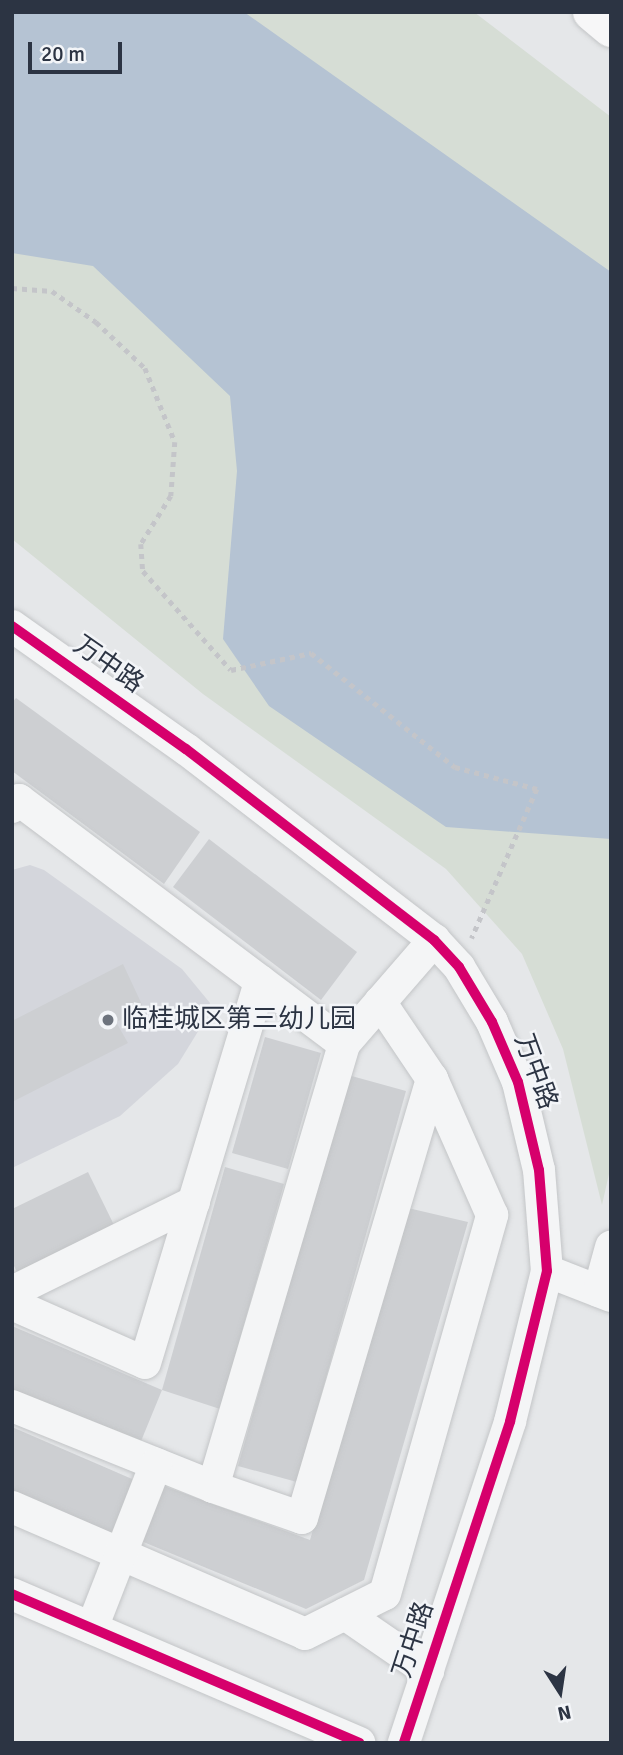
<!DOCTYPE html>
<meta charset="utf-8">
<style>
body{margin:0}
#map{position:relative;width:623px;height:1755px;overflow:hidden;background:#e5e7e9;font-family:Signika,"Noto Sans SC",sans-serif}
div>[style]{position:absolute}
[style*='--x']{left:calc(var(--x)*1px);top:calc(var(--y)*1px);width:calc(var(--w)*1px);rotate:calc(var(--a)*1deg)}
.built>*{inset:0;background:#d4d6dc}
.green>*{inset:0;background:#d6ddd5}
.water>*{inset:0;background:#b5c3d3}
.building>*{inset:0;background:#cdcfd2}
.path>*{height:4.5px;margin-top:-2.25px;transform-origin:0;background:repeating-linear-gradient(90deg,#c4c5c9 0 5px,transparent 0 10px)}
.roads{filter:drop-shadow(0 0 2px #c3c5c7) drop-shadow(0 0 2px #c3c5c7)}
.minor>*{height:32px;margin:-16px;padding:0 16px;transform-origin:16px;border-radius:16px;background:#f4f5f6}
.major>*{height:38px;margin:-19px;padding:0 19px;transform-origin:19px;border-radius:19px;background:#f7f7f8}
.cycleway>*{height:10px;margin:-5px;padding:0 5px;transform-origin:5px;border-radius:5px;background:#d6006c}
.dots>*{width:19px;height:19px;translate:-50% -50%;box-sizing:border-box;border:4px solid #f3f5f8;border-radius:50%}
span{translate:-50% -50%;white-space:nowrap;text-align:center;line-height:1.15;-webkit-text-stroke:5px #f3f5f8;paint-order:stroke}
.street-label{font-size:26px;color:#2c3443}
.poi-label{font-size:26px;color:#2c3443}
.left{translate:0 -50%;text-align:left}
.frame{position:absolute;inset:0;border:14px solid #2c3443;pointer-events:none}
.north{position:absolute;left:525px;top:1657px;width:70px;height:70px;-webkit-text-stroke:5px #f3f5f8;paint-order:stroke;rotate:168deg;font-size:19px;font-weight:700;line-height:28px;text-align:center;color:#2c3443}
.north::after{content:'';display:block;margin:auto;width:24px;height:32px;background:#2c3443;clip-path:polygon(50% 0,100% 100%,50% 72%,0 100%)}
.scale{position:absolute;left:28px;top:42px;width:94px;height:32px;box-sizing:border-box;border:4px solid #2c3443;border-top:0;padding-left:9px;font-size:21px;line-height:24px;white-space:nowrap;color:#2c3443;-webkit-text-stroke:5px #f3f5f8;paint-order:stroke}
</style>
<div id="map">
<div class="built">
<div style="clip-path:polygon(30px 865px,44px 870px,182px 969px,210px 1003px,202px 1025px,178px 1064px,120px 1116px,12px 1168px,12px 870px)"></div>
</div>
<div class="green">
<div style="clip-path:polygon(12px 12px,474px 12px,611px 117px,611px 1165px,602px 1205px,563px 1049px,522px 954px,446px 869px,203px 694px,12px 539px)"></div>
</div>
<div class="water">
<div style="clip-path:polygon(12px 12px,244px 12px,611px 272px,611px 839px,446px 827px,269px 706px,223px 639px,237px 471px,230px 396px,93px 266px,12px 253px)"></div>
</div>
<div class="building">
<div style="clip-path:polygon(16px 698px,200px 832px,164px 884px,12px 771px,12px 703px)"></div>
<div style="clip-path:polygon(209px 839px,357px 952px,321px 1000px,173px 887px)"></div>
<div style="clip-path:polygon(123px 964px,144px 1009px,116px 1022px,128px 1043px,12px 1102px,12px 1021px)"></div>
<div style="clip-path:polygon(265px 1037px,321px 1053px,288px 1169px,232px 1153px)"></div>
<div style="clip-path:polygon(348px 1075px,406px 1091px,297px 1482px,238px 1466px)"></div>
<div style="clip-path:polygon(225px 1167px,284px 1184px,220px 1409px,162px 1390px)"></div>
<div style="clip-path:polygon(88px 1172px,114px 1225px,17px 1272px,12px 1262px,12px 1209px)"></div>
<div style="clip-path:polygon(408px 1208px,468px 1222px,364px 1580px,306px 1609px,141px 1541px,164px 1486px,310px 1540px)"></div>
<div style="clip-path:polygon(12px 1326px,162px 1390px,139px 1446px,12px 1390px)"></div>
<div style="clip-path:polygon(12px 1427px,139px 1482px,114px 1538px,12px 1494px)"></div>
</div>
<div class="path">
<div style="--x:12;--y:288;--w:40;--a:4.3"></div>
<div style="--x:52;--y:291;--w:54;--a:35.2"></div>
<div style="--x:96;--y:322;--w:67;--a:43.2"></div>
<div style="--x:145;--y:368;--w:80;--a:67.9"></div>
<div style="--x:175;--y:442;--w:54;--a:94.2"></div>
<div style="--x:171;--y:496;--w:57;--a:122"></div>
<div style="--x:141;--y:544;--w:27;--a:86"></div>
<div style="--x:143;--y:571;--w:132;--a:48.4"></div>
<div style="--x:231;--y:670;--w:82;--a:-12"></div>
<div style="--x:311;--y:653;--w:184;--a:38.4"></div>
<div style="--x:455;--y:767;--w:85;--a:15"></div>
<div style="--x:537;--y:789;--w:163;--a:113.6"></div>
</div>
<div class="roads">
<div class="minor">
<div style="--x:12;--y:626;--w:213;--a:35.3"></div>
<div style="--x:186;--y:749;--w:313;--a:37.6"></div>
<div style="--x:434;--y:940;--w:37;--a:47"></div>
<div style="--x:459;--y:967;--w:64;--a:59"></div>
<div style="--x:492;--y:1022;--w:65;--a:66.6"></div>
<div style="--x:518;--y:1082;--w:90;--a:76.6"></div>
<div style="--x:539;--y:1170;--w:101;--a:85.5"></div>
<div style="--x:547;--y:1271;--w:155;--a:103.8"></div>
<div style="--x:510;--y:1422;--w:338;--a:108.3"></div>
<div style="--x:12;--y:807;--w:10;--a:-45"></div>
<div style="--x:19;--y:800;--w:406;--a:36.9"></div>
<div style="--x:547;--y:1271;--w:69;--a:21.3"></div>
<div style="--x:599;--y:1291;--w:46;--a:-74.7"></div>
<div style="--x:12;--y:1292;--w:203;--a:-26.3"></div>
<div style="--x:12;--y:1304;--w:145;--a:23.9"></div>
<div style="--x:145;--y:1363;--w:399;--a:-73.2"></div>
<div style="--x:12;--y:1406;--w:217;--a:21.9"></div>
<div style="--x:213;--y:1487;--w:462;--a:-73.5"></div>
<div style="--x:344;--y:1044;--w:138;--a:-49.1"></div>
<div style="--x:213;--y:1487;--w:94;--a:19.2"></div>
<div style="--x:302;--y:1518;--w:458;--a:-73.5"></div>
<div style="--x:432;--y:1079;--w:93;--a:-124"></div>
<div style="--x:12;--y:1507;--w:319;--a:23.4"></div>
<div style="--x:305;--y:1634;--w:89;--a:-26.6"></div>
<div style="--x:385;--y:1594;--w:394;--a:-74.2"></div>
<div style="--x:492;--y:1215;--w:149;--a:-113.8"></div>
<div style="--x:12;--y:1594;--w:378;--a:23.2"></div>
<div style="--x:345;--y:1614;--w:101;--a:34.5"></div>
<div style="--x:92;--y:1628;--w:176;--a:-68.7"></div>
</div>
<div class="major">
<div style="--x:592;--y:12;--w:25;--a:40"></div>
</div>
</div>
<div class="cycleway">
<div style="--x:12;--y:626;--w:213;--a:35.3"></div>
<div style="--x:186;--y:749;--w:313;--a:37.6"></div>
<div style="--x:434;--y:940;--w:37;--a:47"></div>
<div style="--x:459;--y:967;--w:64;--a:59"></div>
<div style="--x:492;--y:1022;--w:65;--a:66.6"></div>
<div style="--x:518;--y:1082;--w:90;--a:76.6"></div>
<div style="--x:539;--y:1170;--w:101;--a:85.5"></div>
<div style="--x:547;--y:1271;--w:155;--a:103.8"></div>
<div style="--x:510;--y:1422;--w:338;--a:108.3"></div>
<div style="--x:12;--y:1594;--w:378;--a:23.2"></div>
</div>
<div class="dots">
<div style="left:108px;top:1020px;background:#6d737d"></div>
</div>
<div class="street-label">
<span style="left:108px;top:665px;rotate:35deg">万中路</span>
<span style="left:535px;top:1072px;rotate:70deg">万中路</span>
<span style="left:414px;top:1640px;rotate:-72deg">万中路</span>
</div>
<div class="poi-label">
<span class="left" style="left:122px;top:1020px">临桂城区第三幼儿园</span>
</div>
<div class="frame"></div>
<div class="north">N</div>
<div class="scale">20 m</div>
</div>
